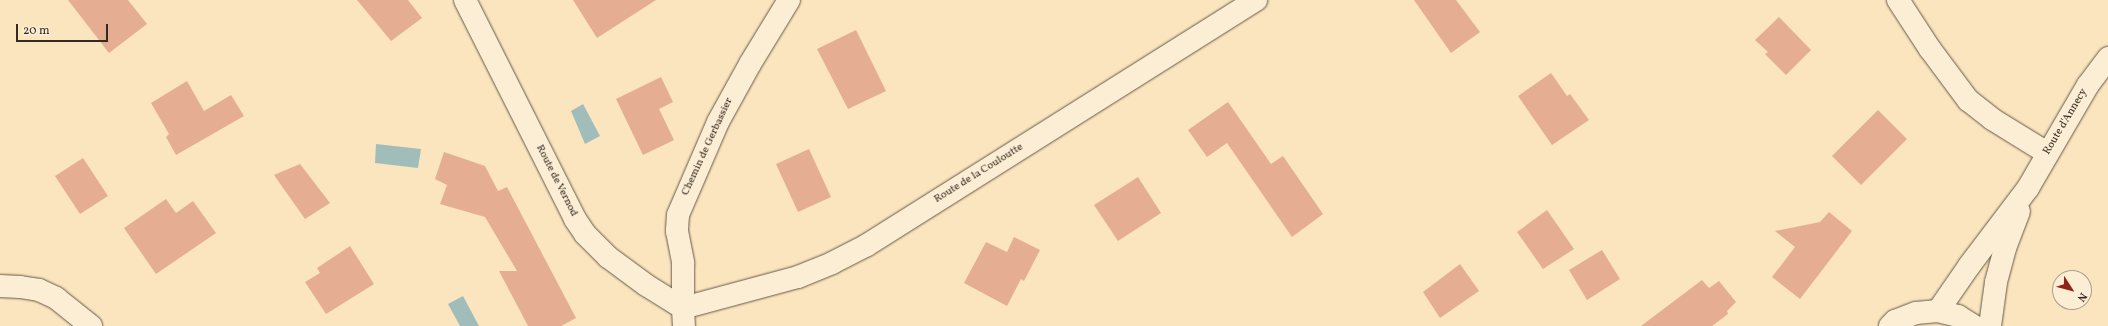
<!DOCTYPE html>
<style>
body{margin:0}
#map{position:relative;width:2108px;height:326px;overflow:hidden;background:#fbe5be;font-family:Vollkorn,serif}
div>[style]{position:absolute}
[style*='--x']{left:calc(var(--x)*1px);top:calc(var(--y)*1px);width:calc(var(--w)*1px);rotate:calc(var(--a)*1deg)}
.water>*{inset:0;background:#a1bdb9}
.building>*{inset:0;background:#e5ae92}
.roads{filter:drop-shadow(0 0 1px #665948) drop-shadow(0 0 1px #665948)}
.minor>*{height:22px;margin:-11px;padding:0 11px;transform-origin:11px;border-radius:11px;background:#fceed5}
.secondary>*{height:22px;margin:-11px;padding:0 11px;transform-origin:11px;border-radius:11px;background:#fceed5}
span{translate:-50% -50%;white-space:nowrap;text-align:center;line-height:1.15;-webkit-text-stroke:3px #fceed5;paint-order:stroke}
.street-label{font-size:11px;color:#352a21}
.north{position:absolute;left:2052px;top:270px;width:40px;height:40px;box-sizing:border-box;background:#fceed5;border:1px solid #aca08d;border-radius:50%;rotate:126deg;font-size:11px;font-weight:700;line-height:16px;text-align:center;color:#352a21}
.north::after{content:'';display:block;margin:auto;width:14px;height:18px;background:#8f2418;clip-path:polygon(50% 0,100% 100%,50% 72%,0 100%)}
.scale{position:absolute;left:16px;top:24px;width:92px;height:18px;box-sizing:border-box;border:2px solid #352a21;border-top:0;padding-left:5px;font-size:12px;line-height:14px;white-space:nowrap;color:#352a21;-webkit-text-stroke:3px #fceed5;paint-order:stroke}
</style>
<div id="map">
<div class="water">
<div style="clip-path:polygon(583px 104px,600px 136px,585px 144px,571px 111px)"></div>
<div style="clip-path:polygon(376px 144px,421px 149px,418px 168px,375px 163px)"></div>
<div style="clip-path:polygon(463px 296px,479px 326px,460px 326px,448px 304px)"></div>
</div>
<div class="building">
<div style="clip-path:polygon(68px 0,128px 0,147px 24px,109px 53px)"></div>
<div style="clip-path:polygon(357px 0,408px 0,422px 18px,391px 41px)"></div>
<div style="clip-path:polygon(573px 0,656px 0,597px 38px)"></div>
<div style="clip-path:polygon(1414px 0,1456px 0,1480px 32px,1451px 53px)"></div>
<div style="clip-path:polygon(1779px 17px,1811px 50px,1786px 75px,1765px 54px,1768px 52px,1755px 40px)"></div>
<div style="clip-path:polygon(856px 30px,886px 91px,848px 109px,817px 49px)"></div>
<div style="clip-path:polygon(1551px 73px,1567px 96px,1570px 94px,1589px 120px,1552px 145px,1518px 96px)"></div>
<div style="clip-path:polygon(661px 77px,673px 102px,659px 109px,674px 140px,643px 155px,616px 99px)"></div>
<div style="clip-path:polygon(187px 81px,204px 111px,231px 95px,244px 116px,176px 155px,166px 137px,169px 134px,151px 103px)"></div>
<div style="clip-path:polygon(1228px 102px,1271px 164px,1283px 156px,1323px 214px,1292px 237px,1227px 143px,1207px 157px,1188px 130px)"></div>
<div style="clip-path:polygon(1878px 110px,1907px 139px,1861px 185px,1832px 156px)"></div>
<div style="clip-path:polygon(809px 149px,831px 197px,798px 212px,776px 164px)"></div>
<div style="clip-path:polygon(444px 152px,485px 166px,498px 191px,507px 187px,576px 318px,561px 326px,528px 326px,499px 271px,517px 271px,485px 217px,440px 204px,447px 185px,435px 179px)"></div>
<div style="clip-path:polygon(83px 158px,108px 196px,80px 214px,55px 176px)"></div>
<div style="clip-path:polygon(300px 164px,330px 203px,305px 219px,274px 175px)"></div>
<div style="clip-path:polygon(1138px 177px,1161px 213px,1118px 241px,1094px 205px)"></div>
<div style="clip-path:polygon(166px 199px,176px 213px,193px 201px,216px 233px,156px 274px,124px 228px)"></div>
<div style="clip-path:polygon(1547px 210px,1574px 249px,1543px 269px,1517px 232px)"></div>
<div style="clip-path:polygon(1829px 212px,1852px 231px,1800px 299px,1772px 277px,1795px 247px,1775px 231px,1820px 222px)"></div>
<div style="clip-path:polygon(1014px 237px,1040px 250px,1024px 281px,1021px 279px,1007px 306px,964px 283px,986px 242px,1007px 252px)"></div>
<div style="clip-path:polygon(350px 246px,374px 284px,326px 314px,305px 282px,320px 273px,317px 268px)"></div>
<div style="clip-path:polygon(1602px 250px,1620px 279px,1587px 300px,1569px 270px)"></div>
<div style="clip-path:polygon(1460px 264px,1479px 291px,1440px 318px,1423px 292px)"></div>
<div style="clip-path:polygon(1702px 280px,1709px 288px,1719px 281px,1736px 302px,1727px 311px,1728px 314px,1712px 326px,1641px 326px)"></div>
</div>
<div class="roads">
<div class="minor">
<div style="--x:465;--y:0;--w:245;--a:63.3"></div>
<div style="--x:575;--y:219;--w:18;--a:56"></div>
<div style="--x:585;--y:234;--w:33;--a:45"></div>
<div style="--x:608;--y:257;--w:47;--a:36.4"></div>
<div style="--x:646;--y:285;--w:44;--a:31.9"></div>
<div style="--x:683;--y:308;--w:18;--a:87"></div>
<div style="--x:789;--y:0;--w:75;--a:121.4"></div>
<div style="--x:750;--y:64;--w:66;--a:118.9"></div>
<div style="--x:718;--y:122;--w:101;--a:113.3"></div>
<div style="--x:678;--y:215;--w:16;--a:94"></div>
<div style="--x:677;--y:231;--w:33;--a:79"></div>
<div style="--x:683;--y:263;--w:45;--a:90"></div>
<div style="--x:683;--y:308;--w:119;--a:-15.1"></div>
<div style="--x:798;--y:277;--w:37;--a:-22"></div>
<div style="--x:832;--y:263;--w:39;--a:-27"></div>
<div style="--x:867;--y:245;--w:460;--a:-32.2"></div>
<div style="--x:1898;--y:0;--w:59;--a:56.9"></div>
<div style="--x:1930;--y:49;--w:64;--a:53.3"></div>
<div style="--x:1968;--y:100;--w:31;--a:38"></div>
<div style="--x:1992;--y:119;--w:65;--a:31.7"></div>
<div style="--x:0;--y:286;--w:20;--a:3"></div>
<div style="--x:20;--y:287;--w:19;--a:9"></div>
<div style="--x:39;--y:290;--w:19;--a:25"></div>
<div style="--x:56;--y:298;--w:45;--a:38.7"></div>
</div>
<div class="secondary">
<div style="--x:1938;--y:311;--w:55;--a:-55.4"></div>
<div style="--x:1969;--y:266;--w:98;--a:-52.9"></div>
<div style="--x:2028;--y:188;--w:119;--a:-59.8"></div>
<div style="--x:2088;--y:85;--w:34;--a:-53"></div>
<div style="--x:1890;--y:326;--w:7;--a:-45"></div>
<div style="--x:1895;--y:321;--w:22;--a:-21"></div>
<div style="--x:1916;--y:313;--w:22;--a:-5"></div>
<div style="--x:1938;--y:311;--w:21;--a:14"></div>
<div style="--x:1958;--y:316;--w:19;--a:32"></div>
<div style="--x:1990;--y:326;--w:44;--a:-82.2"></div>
<div style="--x:1996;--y:282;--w:35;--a:-75"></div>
<div style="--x:2005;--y:248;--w:39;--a:-69"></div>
</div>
</div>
<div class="street-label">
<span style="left:2066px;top:122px;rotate:-59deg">Route d'Annecy</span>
<span style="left:708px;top:147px;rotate:-65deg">Chemin de Gerbassier</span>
<span style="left:979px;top:174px;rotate:-32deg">Route de la Couloutte</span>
<span style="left:556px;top:181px;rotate:63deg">Route de Vernod</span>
</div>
<div class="north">N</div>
<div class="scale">20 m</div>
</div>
